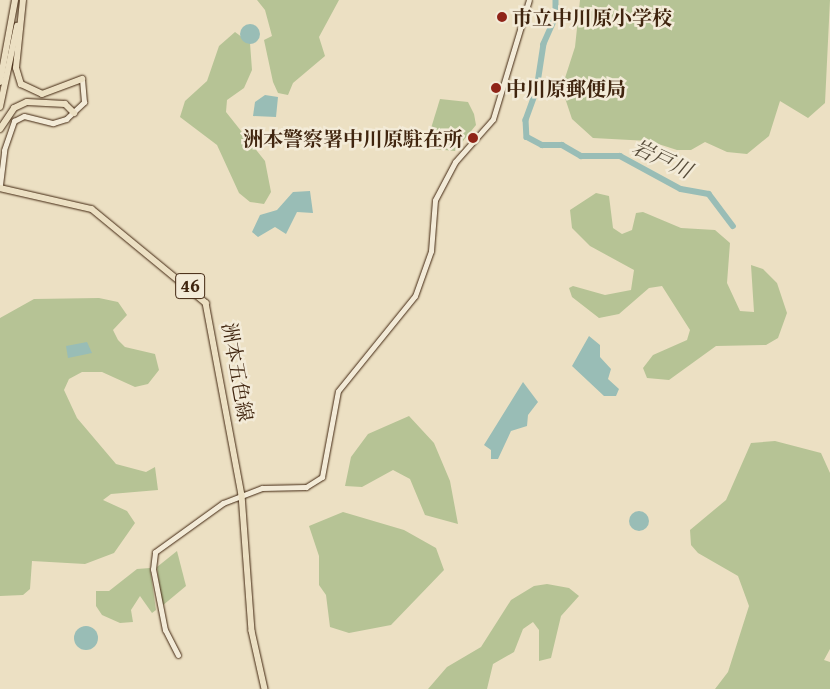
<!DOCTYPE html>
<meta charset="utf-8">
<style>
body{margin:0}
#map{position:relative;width:830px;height:689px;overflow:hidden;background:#ece0c3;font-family:"Gentium Book Plus","Noto Serif JP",serif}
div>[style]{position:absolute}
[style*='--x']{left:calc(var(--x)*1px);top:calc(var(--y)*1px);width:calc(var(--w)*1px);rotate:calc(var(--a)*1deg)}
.green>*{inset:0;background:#b6c395}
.water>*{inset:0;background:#99bdb6}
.round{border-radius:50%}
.river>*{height:5.5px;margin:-2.75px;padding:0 2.75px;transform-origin:2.75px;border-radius:2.75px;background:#99bdb6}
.roads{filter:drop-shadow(0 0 1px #40250f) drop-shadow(0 0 1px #40250f)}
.secondary>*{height:5px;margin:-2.5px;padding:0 2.5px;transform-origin:2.5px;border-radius:2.5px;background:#f3ebd8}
.primary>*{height:5.5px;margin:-2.75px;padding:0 2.75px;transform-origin:2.75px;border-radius:2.75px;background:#ece0c3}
.highway>*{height:6px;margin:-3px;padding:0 3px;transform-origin:3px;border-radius:3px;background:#ece0c3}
.dots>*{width:14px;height:14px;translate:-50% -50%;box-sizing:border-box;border:2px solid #f3ebd8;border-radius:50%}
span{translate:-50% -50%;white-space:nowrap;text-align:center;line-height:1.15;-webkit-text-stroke:5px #f3ebd8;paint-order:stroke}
.shield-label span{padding:1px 4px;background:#f3ebd8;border:1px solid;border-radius:4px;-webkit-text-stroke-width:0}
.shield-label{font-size:19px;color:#40250f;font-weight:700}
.poi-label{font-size:20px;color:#40250f;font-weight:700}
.left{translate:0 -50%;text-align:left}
.right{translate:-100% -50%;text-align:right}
.street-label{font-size:20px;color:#40250f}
.water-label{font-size:21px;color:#564b39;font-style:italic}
</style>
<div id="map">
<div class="green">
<div style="clip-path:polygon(257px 0,339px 0,319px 37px,325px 56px,293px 83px,288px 95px,278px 93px,273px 82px,264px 40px,272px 36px,265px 10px)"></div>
<div style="clip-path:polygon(580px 0,830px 0,825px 103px,808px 118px,780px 101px,769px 136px,747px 154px,727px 152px,705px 142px,691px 150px,677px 150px,649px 141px,593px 138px,572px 119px,565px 98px,565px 78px,575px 47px)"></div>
<div style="clip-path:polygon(235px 32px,250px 43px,252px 70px,244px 88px,227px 100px,226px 112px,265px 161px,271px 192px,264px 204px,250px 202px,239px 193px,217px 145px,180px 117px,185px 101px,207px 81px,219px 46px)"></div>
<div style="clip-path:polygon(440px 99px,468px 102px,474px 114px,476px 125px,455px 151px,434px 149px,428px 138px)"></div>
<div style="clip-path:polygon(596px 193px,609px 196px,613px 228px,622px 234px,632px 230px,636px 213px,643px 212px,681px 228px,715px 230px,730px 243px,727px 283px,740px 311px,754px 312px,751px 265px,763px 269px,777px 283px,787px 313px,778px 338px,766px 345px,716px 346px,669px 380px,647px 378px,643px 368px,653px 355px,687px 340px,690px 330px,662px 286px,649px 288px,619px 314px,599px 318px,572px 297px,569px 288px,573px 286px,605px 295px,631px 290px,634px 270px,590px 246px,572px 228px,570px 210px)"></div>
<div style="clip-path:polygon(99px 298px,118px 302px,127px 315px,113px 330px,118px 340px,125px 347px,155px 354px,159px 370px,148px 384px,135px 387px,102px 372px,82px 372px,69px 379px,64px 390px,77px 418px,116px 464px,146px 472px,155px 467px,158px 490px,111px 494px,103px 500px,127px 511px,135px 523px,114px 553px,85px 564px,32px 561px,30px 589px,23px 595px,0 596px,0 318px,34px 299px)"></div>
<div style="clip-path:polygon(409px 416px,434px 443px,450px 481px,458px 524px,425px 515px,410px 479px,393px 470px,362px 487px,345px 486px,351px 457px,368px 434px)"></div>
<div style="clip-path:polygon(775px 441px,821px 453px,830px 473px,830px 649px,824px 660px,830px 662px,830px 689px,715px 689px,728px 672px,749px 606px,738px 576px,698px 553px,691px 545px,690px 530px,726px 500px,751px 443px)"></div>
<div style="clip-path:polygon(343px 512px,404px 530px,436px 548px,444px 570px,391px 625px,349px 633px,330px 627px,326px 595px,319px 585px,319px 556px,309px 526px)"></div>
<div style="clip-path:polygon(177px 551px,186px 586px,162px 606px,157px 567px)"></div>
<div style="clip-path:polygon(150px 568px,156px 610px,152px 613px,140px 596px,131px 610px,133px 622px,120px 623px,102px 615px,96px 606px,96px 591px,109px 591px,137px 569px)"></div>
<div style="clip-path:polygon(547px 584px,569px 588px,579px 596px,561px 616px,551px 658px,539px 661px,539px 630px,533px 622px,523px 629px,514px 652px,493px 664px,487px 689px,428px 689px,447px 667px,481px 647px,511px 600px,534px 586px)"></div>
</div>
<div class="water">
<div class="round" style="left:240px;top:24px;width:20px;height:20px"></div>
<div style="clip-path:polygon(265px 95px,278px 97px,276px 117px,253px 116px,255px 102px)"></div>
<div style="clip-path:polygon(310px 191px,313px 213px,297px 212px,286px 234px,275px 227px,258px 237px,252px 232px,260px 215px,277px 210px,293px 192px)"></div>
<div style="clip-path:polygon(589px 336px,600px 345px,600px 357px,611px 369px,608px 379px,619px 389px,616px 396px,604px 396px,572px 366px)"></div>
<div style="clip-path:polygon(87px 342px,92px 353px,68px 358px,66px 346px)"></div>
<div style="clip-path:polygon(523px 382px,538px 402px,528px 415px,527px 426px,511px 431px,498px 459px,491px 459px,491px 450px,484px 445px)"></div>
<div class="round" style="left:629px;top:511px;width:20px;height:20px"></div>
<div class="round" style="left:74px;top:626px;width:24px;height:24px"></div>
</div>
<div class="river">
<div style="--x:556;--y:0;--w:17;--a:90"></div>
<div style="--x:556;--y:17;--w:30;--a:114"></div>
<div style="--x:544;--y:44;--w:47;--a:98.7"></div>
<div style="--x:537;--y:90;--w:32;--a:110"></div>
<div style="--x:526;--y:120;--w:17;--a:87"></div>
<div style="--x:527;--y:137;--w:17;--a:28"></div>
<div style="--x:542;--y:145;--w:20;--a:0"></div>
<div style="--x:562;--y:145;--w:22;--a:30"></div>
<div style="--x:581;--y:156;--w:39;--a:0"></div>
<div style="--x:620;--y:156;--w:69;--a:28.4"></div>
<div style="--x:681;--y:189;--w:28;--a:10"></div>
<div style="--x:709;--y:194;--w:40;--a:53"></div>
</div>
<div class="roads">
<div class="secondary">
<div style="--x:0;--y:185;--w:35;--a:-83"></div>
<div style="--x:4;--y:150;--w:31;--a:-71"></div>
<div style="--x:14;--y:121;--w:11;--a:-27"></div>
<div style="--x:24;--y:116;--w:30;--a:14"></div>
<div style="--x:53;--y:123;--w:14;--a:-17"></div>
<div style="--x:66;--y:119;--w:25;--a:-43"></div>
<div style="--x:84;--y:102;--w:23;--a:-95"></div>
<div style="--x:178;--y:655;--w:28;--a:-117"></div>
<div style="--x:165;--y:630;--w:62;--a:-101.1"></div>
<div style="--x:153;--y:569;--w:17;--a:-83"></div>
<div style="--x:155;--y:552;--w:84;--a:-35.8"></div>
<div style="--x:223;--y:503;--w:42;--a:-21"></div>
<div style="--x:262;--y:488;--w:44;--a:-1.3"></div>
<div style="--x:306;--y:487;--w:19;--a:-32"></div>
<div style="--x:322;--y:477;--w:87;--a:-79.5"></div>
<div style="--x:338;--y:391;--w:122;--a:-51"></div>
<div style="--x:415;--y:296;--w:48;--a:-70.4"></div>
<div style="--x:431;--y:251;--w:51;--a:-85.5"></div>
<div style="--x:435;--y:200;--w:43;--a:-62.2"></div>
<div style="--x:455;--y:162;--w:57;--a:-48.5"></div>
<div style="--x:493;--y:119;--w:124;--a:-73.2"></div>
</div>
<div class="primary">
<div style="--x:0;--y:188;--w:94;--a:12.9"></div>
<div style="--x:92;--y:209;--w:148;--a:39.5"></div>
<div style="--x:206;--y:303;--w:195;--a:79.4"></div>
<div style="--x:242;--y:495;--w:136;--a:85.8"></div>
<div style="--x:252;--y:631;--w:59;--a:77.4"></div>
</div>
<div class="highway">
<div style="--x:23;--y:0;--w:68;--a:95.9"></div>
<div style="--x:16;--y:68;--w:17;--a:73"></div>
<div style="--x:21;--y:84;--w:23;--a:25"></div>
<div style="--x:42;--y:94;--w:43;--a:-20.6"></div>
<div style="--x:0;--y:82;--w:83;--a:-79.6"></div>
<div style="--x:0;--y:107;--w:83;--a:-78.1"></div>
<div style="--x:0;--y:129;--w:25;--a:-56"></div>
<div style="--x:14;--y:108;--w:14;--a:-25"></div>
<div style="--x:27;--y:102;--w:38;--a:3"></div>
<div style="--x:65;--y:104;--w:13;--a:45"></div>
</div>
</div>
<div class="dots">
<div style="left:502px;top:17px;background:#8f2418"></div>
<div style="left:496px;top:88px;background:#8f2418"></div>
<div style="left:473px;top:138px;background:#8f2418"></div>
</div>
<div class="shield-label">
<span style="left:190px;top:286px">46</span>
</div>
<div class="poi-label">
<span class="left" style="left:512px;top:17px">市立中川原小学校</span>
<span class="left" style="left:506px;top:88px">中川原郵便局</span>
<span class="right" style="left:463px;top:138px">洲本警察署中川原駐在所</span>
</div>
<div class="street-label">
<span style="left:238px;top:372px;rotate:80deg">洲本五色線</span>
</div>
<div class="water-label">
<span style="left:662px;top:159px;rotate:25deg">岩戸川</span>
</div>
</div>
